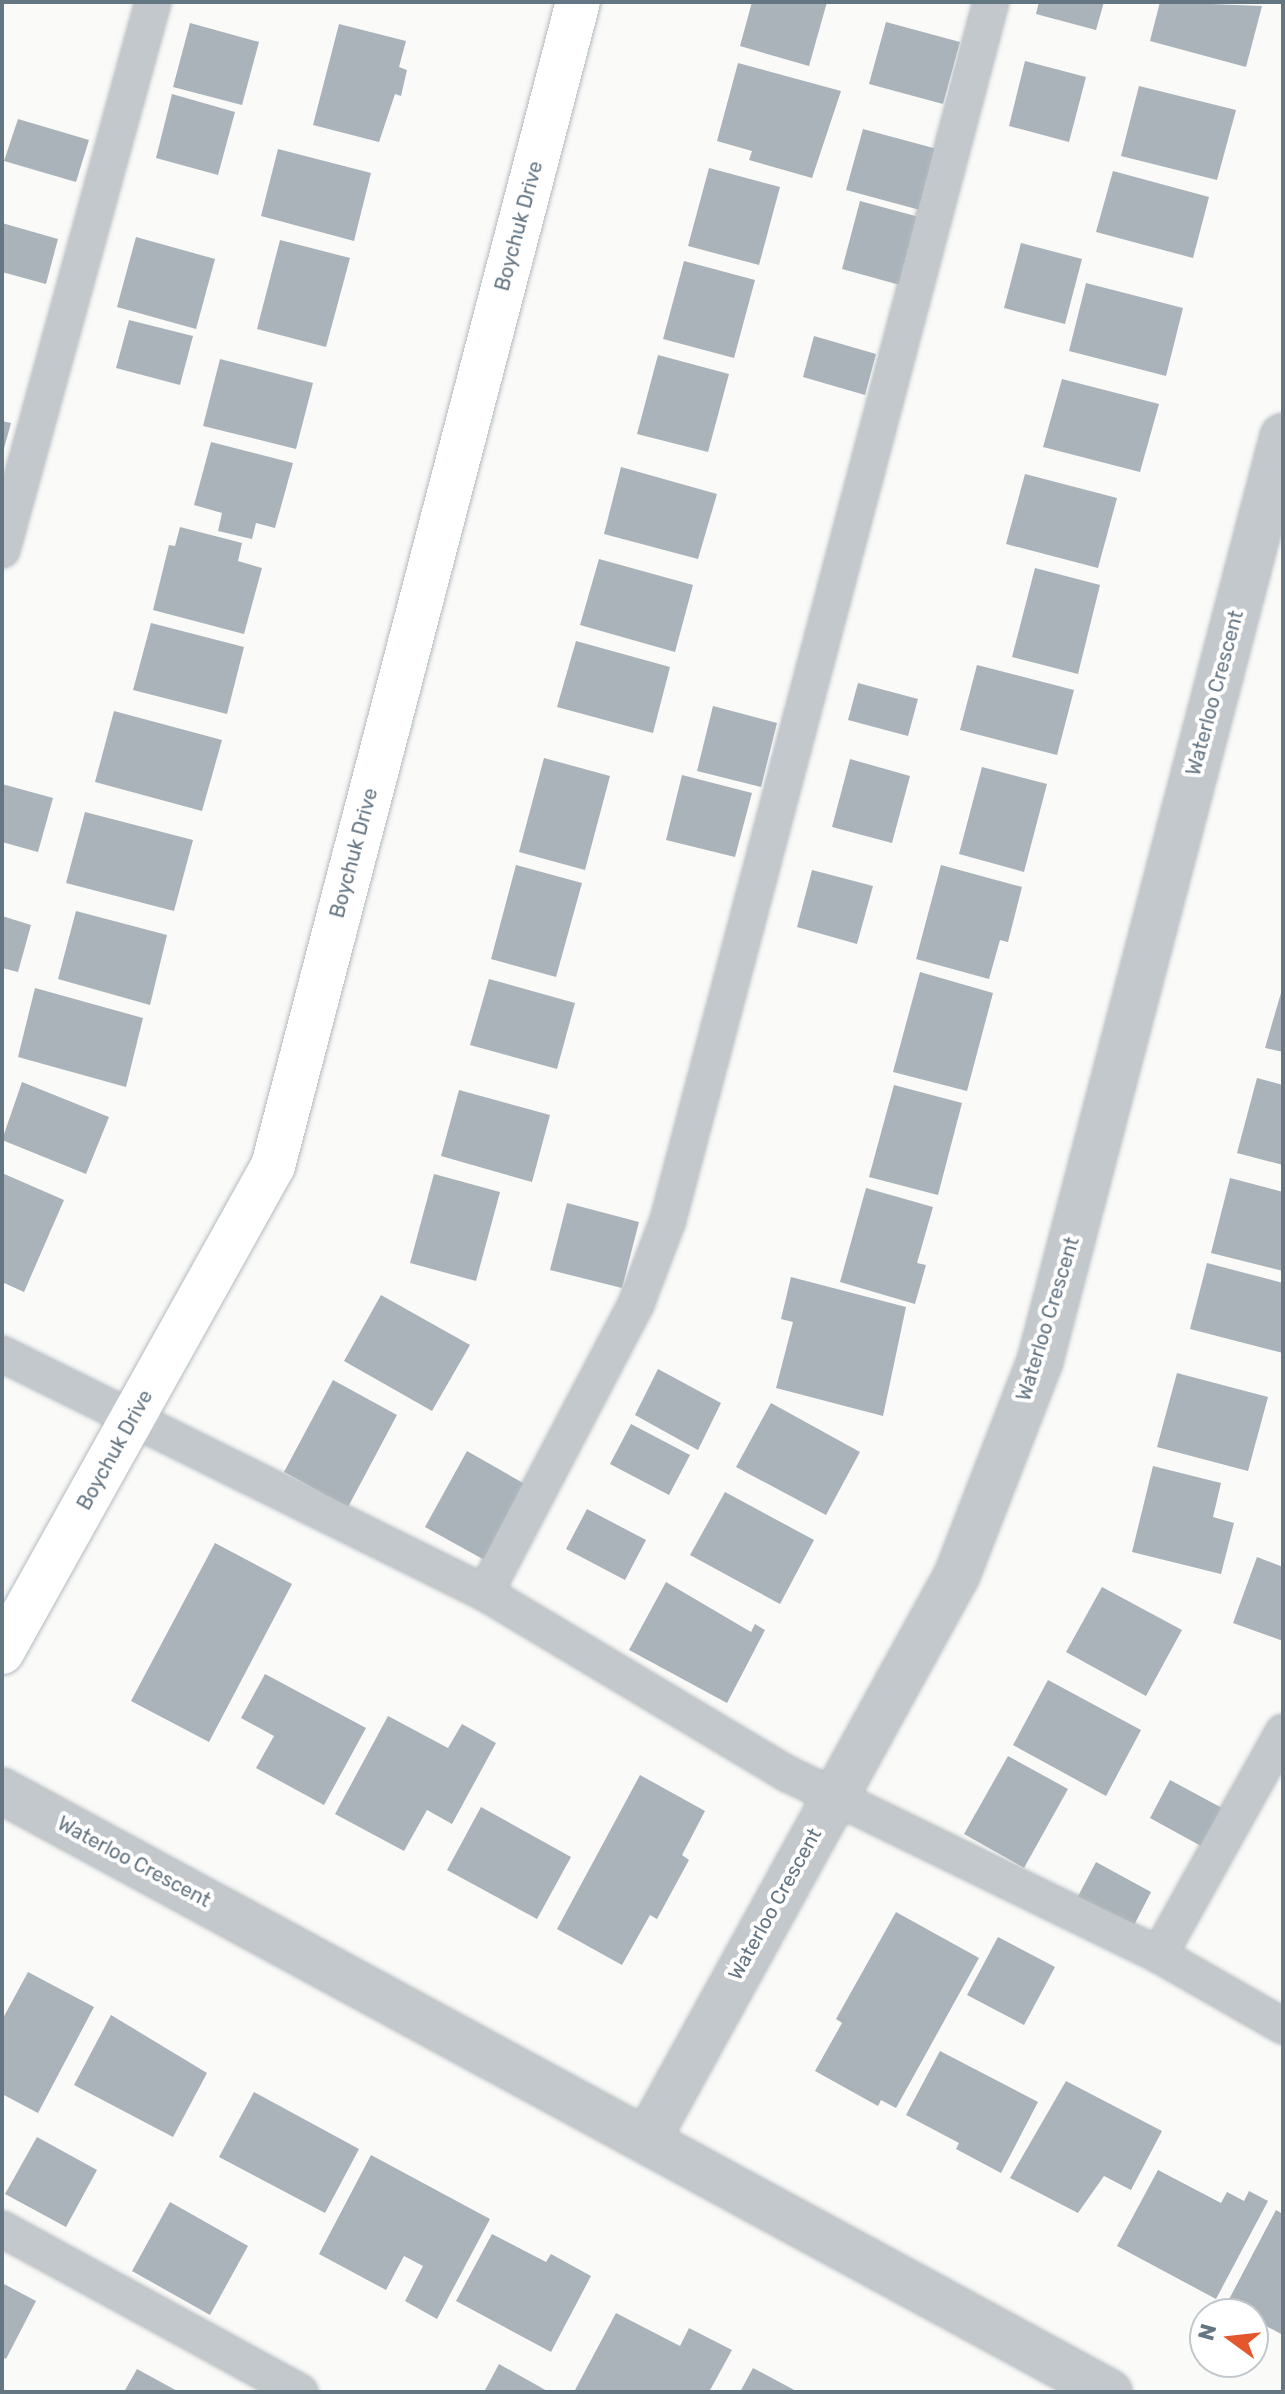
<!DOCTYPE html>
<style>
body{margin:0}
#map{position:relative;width:1285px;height:2394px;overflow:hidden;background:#fafaf8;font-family:Rubik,sans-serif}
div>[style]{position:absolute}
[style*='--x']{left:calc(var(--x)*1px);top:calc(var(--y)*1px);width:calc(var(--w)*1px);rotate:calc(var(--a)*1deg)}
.building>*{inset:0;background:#aab3b9}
.roads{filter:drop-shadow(0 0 2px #b3babf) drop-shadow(0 0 2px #b3babf)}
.lane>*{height:34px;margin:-17px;padding:0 17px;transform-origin:17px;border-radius:17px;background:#c3c8cc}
.street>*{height:44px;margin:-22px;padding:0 22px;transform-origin:22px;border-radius:22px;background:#c3c8cc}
.secondary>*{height:44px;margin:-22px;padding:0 22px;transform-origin:22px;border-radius:22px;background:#fff}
span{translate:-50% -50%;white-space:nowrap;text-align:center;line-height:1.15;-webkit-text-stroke:8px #fff;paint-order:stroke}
.street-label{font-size:20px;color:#657683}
.frame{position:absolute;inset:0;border:4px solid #657683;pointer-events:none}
.north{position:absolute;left:1189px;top:2298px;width:80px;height:80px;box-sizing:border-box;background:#fff;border:2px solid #c1c8cd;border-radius:50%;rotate:285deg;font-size:22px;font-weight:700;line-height:32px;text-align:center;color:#657683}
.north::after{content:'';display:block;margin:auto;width:28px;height:36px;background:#e4572e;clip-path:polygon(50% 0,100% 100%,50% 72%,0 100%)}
</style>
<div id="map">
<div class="building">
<div style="clip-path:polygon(752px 2px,827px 2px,809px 66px,740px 46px)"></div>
<div style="clip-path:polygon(1039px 2px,1104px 2px,1096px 30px,1036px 14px)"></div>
<div style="clip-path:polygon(1160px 2px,1262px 6px,1246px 67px,1150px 41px)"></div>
<div style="clip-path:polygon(886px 22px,960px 42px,943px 104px,869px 84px)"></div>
<div style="clip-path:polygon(190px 23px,259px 42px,242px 105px,173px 87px)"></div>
<div style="clip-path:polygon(339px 24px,406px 41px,399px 67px,407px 70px,401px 96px,395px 94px,379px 142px,313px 125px)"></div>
<div style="clip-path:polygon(1025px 61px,1086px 77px,1069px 142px,1009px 126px)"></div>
<div style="clip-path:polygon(738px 63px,841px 91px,812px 178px,749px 160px,752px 151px,717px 141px)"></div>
<div style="clip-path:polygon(1139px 86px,1236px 110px,1217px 180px,1121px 156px)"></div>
<div style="clip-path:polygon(172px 94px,235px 112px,218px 175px,156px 158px)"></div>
<div style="clip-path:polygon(18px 119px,89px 140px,76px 182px,4px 161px)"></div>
<div style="clip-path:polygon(863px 129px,937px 149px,920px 210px,846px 190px)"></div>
<div style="clip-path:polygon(278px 149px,371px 173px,354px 241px,261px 216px)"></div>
<div style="clip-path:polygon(709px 168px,780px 187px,759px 265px,688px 246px)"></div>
<div style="clip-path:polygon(1113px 171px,1209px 197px,1193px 258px,1096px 232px)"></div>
<div style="clip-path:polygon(860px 201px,919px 217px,900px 285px,842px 269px)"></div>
<div style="clip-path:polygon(2px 223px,58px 239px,46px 284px,2px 272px)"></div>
<div style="clip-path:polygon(136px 237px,215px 259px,196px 329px,117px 307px)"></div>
<div style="clip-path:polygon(280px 240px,350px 258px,326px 347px,257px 329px)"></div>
<div style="clip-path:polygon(1021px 243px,1082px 259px,1065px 324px,1004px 308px)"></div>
<div style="clip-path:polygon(684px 261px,755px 280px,734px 358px,663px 339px)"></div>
<div style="clip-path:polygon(1086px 283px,1183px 308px,1166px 376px,1069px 351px)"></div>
<div style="clip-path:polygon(129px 320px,193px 336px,180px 385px,116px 368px)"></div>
<div style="clip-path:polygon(814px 336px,876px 354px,865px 395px,803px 377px)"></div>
<div style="clip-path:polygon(658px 355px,729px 374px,708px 452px,637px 434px)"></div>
<div style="clip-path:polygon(220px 359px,313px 383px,296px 449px,203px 426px)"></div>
<div style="clip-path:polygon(1062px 379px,1159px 404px,1140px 472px,1043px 447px)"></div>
<div style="clip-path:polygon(2px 421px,11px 423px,3px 452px,2px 451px)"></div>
<div style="clip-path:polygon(211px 442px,293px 463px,275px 528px,256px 523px,252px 539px,218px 531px,222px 513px,194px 505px)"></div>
<div style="clip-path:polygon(621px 467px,717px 494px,698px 559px,604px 534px)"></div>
<div style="clip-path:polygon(1025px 474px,1117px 498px,1098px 568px,1006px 544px)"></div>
<div style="clip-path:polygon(180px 527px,242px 543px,238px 561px,262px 568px,244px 634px,153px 610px,169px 545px,175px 546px)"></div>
<div style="clip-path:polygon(599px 559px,693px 585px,675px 652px,580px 625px)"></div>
<div style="clip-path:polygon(1035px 568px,1100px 585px,1078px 674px,1012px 657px)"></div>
<div style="clip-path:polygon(151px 623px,244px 647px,227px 714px,133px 690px)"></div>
<div style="clip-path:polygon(576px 641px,670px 667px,653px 733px,557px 707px)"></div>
<div style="clip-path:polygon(977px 665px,1074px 690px,1057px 755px,960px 730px)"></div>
<div style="clip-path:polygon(858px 683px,918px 699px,908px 736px,848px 720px)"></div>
<div style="clip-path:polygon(713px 706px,777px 723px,761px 787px,697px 771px)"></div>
<div style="clip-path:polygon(114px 711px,222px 740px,202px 811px,95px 782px)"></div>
<div style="clip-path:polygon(544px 758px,610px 776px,585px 870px,519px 852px)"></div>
<div style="clip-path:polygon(850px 759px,910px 776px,892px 843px,832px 827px)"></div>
<div style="clip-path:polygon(982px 767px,1047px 784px,1024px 872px,959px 854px)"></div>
<div style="clip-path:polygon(682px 775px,752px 793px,735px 857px,666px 840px)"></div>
<div style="clip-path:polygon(2px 784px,53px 798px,38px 852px,2px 842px)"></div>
<div style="clip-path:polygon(85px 812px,193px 840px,174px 911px,66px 883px)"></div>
<div style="clip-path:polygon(516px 865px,582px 883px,556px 977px,491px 959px)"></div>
<div style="clip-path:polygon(941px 865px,1022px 887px,1008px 942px,1000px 940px,989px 979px,916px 959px)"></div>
<div style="clip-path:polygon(812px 870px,873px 886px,857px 944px,797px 927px)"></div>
<div style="clip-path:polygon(76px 911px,167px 935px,150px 1005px,58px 979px)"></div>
<div style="clip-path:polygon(2px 916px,31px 925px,18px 972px,2px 968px)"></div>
<div style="clip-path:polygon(920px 972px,993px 993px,967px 1091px,893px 1072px)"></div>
<div style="clip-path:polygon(489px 979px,575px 1003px,557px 1069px,470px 1045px)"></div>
<div style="clip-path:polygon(1283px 986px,1283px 1052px,1265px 1048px)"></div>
<div style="clip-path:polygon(35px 988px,143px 1018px,126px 1087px,18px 1057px)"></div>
<div style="clip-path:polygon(1257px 1078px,1283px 1085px,1283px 1165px,1237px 1153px)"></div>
<div style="clip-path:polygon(22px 1082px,109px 1117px,86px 1174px,2px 1140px)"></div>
<div style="clip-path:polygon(894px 1085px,962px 1103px,938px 1195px,869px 1177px)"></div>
<div style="clip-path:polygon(459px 1090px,550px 1115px,532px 1182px,441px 1156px)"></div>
<div style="clip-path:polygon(2px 1173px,64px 1200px,24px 1292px,2px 1282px)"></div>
<div style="clip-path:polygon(434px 1174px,500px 1192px,476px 1281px,410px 1263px)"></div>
<div style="clip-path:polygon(1230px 1178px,1283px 1192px,1283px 1271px,1211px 1253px)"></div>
<div style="clip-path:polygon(866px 1188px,933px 1207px,917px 1263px,926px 1265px,915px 1304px,840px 1282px)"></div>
<div style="clip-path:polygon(567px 1203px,639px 1222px,622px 1288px,550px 1270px)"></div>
<div style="clip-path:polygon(1207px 1263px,1283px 1283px,1283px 1353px,1190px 1329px)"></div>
<div style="clip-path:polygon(791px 1277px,906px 1307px,883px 1416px,776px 1388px,793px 1322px,781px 1319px)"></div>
<div style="clip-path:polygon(381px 1295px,470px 1345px,432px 1411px,344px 1361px)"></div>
<div style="clip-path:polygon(658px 1369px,721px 1403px,698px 1450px,635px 1415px)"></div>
<div style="clip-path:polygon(1177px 1373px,1268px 1397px,1248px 1471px,1157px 1447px)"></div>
<div style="clip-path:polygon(333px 1380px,397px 1415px,348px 1507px,284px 1472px)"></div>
<div style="clip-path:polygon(771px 1403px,860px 1452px,826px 1515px,736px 1467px)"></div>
<div style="clip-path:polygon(631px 1424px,690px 1455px,669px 1495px,610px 1464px)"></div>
<div style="clip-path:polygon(467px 1451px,530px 1487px,488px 1562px,425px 1527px)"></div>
<div style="clip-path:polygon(1153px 1466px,1221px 1483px,1213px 1517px,1234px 1523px,1221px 1574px,1132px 1552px)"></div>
<div style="clip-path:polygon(725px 1492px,814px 1540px,780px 1604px,690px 1555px)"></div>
<div style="clip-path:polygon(587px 1509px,646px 1540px,625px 1580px,566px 1549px)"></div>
<div style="clip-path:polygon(215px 1543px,292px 1584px,209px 1742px,131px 1701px)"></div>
<div style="clip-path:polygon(1257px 1557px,1283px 1567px,1283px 1641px,1233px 1623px)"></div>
<div style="clip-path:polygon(666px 1582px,751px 1632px,755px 1624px,765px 1630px,727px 1703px,629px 1650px)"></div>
<div style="clip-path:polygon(1102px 1587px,1182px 1630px,1146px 1696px,1066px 1652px)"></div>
<div style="clip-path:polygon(265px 1674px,366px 1728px,324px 1805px,256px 1768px,274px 1736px,241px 1718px)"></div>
<div style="clip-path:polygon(1048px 1680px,1141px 1730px,1106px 1796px,1013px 1745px)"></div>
<div style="clip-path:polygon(388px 1716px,448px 1748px,462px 1724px,496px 1743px,452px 1824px,427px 1810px,404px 1851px,335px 1814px)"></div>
<div style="clip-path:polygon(1008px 1756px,1068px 1789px,1024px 1868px,964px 1834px)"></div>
<div style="clip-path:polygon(640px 1775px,705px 1811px,682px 1855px,689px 1860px,657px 1919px,650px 1915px,622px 1965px,557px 1929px)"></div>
<div style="clip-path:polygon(1170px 1780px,1222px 1808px,1201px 1846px,1150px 1818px)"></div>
<div style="clip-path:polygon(481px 1807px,571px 1857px,537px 1919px,447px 1870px)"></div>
<div style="clip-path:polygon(1096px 1862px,1151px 1892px,1131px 1931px,1076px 1900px)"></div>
<div style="clip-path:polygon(896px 1912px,979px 1958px,896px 2108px,881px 2100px,878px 2106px,815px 2071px,842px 2023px,836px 2019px)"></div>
<div style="clip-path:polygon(998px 1937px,1055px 1967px,1024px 2025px,967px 1995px)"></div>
<div style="clip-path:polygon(28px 1972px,94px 2007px,38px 2113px,2px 2094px,2px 2020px)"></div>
<div style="clip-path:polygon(111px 2015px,207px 2073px,173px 2137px,74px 2085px)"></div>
<div style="clip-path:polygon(940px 2051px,1038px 2102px,1001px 2173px,956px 2149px,959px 2143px,906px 2115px)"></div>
<div style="clip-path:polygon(1066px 2081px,1162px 2131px,1131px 2190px,1104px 2176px,1078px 2213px,1010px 2178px)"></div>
<div style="clip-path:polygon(254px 2092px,359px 2149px,325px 2213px,219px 2157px)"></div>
<div style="clip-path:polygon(37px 2137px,97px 2170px,66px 2227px,5px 2194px)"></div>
<div style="clip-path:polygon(371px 2155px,490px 2219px,437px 2319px,405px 2301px,423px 2266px,404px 2256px,386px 2290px,319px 2254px)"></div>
<div style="clip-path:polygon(1158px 2170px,1221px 2203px,1227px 2192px,1244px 2201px,1249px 2191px,1268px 2201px,1216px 2299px,1117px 2246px)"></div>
<div style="clip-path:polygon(170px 2202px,248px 2246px,210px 2315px,132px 2271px)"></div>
<div style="clip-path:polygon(1276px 2210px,1283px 2214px,1283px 2335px,1253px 2319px,1253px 2314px,1226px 2305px)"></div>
<div style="clip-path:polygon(492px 2234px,546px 2262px,551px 2254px,591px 2276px,551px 2352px,456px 2301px)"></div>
<div style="clip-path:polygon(2px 2283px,36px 2301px,6px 2359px,2px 2357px)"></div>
<div style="clip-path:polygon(616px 2313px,680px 2346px,689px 2328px,732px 2350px,709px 2392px,575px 2390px)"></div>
<div style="clip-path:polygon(499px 2364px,549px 2392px,484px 2392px)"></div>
<div style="clip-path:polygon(753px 2368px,798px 2392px,740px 2392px)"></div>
<div style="clip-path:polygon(137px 2369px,179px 2392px,124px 2392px)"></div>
</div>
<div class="roads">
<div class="lane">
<div style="--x:2;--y:550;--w:568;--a:-74.59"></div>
<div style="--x:2;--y:1354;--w:539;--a:26.33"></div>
<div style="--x:485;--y:1593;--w:353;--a:30.9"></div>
<div style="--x:788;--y:1774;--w:413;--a:26"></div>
<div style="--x:1159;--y:1955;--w:143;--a:29.8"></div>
<div style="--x:485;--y:1593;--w:326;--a:-62.4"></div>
<div style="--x:636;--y:1304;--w:90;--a:-69.1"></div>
<div style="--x:668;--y:1220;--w:1260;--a:-75.15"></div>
<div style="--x:1159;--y:1955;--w:255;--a:-60.9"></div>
<div style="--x:2;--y:2229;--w:340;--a:28.7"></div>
</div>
<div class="street">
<div style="--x:2;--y:1791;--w:1260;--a:28.5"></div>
<div style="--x:648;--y:2138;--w:642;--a:-61.24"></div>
<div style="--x:957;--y:1575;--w:230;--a:-68.8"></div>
<div style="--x:1040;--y:1361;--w:956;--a:-75.28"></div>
</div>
<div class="secondary">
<div style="--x:2;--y:1652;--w:556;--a:-60.86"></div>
<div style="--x:273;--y:1166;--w:1203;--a:-75.32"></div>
</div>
</div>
<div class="street-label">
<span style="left:519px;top:226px;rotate:-75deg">Boychuk Drive</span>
<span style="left:1215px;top:693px;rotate:-75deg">Waterloo Crescent</span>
<span style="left:354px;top:853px;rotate:-75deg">Boychuk Drive</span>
<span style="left:1048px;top:1319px;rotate:-73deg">Waterloo Crescent</span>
<span style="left:115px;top:1450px;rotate:-61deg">Boychuk Drive</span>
<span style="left:134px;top:1862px;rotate:28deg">Waterloo Crescent</span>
<span style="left:775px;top:1904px;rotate:-61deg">Waterloo Crescent</span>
</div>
<div class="frame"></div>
<div class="north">N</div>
</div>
